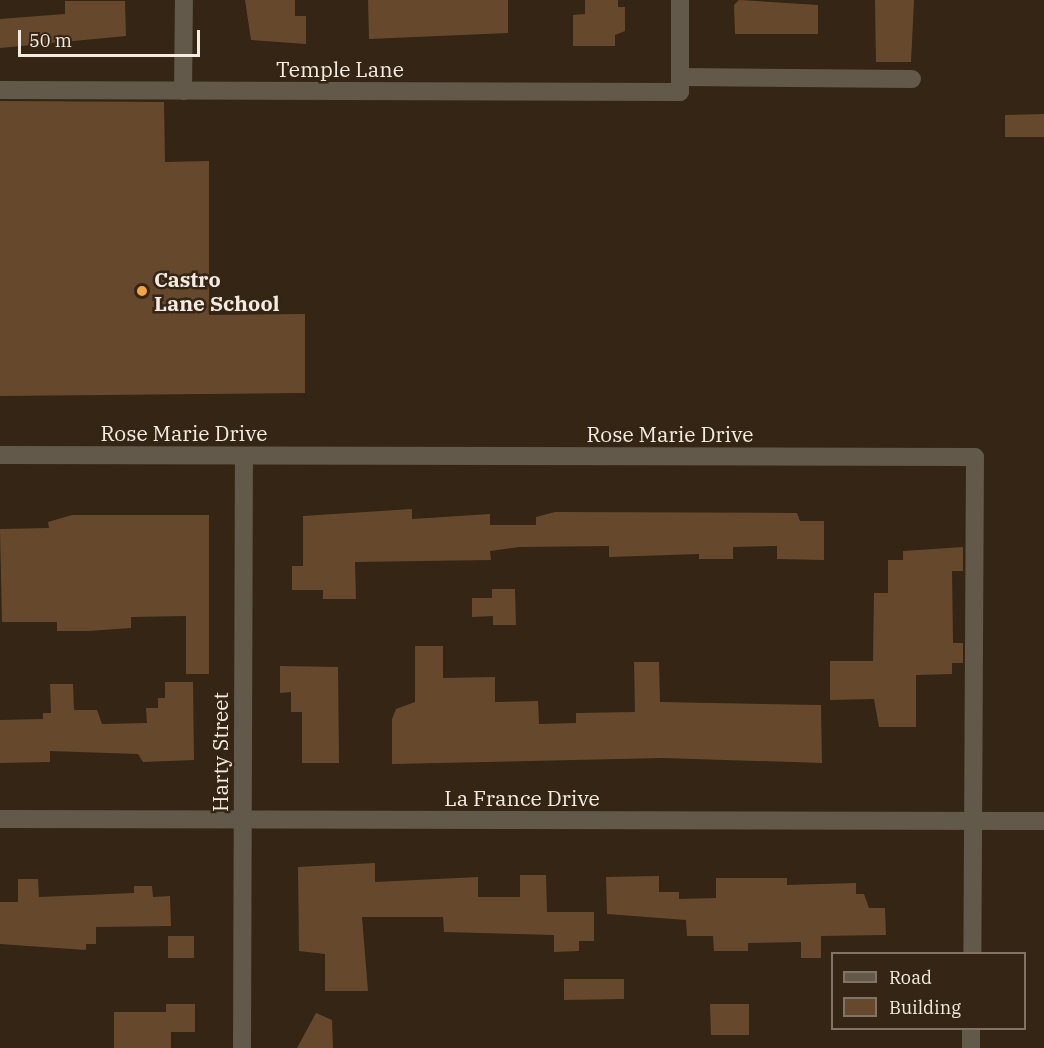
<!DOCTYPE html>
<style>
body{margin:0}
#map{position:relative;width:1044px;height:1048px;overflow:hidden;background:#342515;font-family:"IBM Plex Serif",serif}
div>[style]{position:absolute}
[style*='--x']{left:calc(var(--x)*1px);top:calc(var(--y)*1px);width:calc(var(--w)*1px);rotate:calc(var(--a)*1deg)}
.building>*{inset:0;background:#66492d}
.minor>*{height:18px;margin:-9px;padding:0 9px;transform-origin:9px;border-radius:9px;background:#62594a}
.dots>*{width:16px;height:16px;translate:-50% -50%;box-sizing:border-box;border:3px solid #342515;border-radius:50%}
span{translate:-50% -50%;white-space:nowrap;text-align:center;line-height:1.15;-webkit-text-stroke:5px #342515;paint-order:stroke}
.street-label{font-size:21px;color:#f5ebe1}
.poi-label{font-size:21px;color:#f5ebe1;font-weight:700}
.left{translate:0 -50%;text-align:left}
.legend{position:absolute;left:831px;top:952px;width:195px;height:78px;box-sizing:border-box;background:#342515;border:2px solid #817467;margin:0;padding:8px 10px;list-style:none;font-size:18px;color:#f5ebe1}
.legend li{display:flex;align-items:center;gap:12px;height:30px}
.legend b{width:30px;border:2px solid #817467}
.scale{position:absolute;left:18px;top:30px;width:182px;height:27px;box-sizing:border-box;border:3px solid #f5ebe1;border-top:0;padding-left:8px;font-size:18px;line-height:21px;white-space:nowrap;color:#f5ebe1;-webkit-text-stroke:4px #342515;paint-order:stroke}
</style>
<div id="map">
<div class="building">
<div style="clip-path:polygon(245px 0,295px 0,295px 16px,306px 16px,306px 44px,251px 40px)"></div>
<div style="clip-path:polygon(368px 0,508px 0,508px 33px,369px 39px)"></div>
<div style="clip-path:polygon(585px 0,618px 0,618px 7px,625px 7px,625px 31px,615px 35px,615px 46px,573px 46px,573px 15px,585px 14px)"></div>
<div style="clip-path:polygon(739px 0,818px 5px,818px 34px,735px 34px,734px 5px)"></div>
<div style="clip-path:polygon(875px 0,914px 0,911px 62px,876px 62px)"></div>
<div style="clip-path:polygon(65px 1px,125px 1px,126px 36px,0 48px,0 19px,65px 14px)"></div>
<div style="clip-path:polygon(0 101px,164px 102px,165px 162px,209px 161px,209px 315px,305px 314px,305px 393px,0 396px)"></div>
<div style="clip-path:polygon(1044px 114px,1044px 137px,1005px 137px,1005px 115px)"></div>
<div style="clip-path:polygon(412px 509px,412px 519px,490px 514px,490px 525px,536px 525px,536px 517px,555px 512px,797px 513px,800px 521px,824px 521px,824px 560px,777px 559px,777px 546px,733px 547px,733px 559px,699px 559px,699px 554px,609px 557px,609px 546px,519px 547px,490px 551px,491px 560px,355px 562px,356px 599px,323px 599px,323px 590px,292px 590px,292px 566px,303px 566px,303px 516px)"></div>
<div style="clip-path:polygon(72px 515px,209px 515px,209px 674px,186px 674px,186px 616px,131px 617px,131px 628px,88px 631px,57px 631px,57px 622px,2px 622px,0 529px,49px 528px,48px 522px)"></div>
<div style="clip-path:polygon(963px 547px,963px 571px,952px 571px,953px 643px,963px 643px,963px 663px,952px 663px,952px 674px,916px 675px,916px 727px,879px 727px,874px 699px,830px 700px,830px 661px,873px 661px,874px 593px,888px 593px,888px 560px,903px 560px,903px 551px)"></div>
<div style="clip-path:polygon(492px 589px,515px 589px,516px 625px,493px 625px,493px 616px,472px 617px,472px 598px,492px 598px)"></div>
<div style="clip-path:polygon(415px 646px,443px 646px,443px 678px,495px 677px,495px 702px,538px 701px,539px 724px,576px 723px,576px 713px,635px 712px,634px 662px,659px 662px,660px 702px,821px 705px,822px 763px,663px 758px,392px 764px,392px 719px,396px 709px,415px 702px)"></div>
<div style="clip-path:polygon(280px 666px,338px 667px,339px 763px,302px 763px,302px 712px,291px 712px,291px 692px,280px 693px)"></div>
<div style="clip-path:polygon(165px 682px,193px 682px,194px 760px,143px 762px,138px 754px,50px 751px,50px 762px,0 763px,0 720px,43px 719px,43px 713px,51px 713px,50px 684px,73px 684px,74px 710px,97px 710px,102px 724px,147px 723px,146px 708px,158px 708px,158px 698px,165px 698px)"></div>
<div style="clip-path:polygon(375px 863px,375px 882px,478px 877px,478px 897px,520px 897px,520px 875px,546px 875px,547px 912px,594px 912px,594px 941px,579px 941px,579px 951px,554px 952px,554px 935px,444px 932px,443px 917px,362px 917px,368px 991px,325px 991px,325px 954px,299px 951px,298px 867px)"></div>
<div style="clip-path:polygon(659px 876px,659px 892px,679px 892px,679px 899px,716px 898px,716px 878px,787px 878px,787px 885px,856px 883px,856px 894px,864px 894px,869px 908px,885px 908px,886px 935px,821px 936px,821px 958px,801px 958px,801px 942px,748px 943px,748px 951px,714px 951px,713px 936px,687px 936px,686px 920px,607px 914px,606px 877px)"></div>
<div style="clip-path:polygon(18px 879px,38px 879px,39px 897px,134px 893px,134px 886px,152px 886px,153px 897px,170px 896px,171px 926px,96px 927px,96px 944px,86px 944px,86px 950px,0 944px,0 902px,18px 902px)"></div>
<div style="clip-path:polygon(168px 936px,194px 936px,194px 958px,168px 958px)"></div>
<div style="clip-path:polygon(564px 979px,624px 979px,624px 999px,564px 1000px)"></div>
<div style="clip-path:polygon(166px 1004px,195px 1004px,195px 1032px,171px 1032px,171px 1048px,114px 1048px,114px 1012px,166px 1012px)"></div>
<div style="clip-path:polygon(710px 1004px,749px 1004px,749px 1035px,711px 1035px)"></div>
<div style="clip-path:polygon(316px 1013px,332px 1020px,333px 1048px,297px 1048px)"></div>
</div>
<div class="minor">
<div style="--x:680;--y:77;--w:232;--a:0.5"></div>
<div style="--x:0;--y:90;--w:680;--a:0.17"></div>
<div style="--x:680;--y:92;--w:92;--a:-90"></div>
<div style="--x:183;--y:91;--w:91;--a:-89.4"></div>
<div style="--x:0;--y:455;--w:975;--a:0.12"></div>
<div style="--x:975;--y:457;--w:497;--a:90.3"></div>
<div style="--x:0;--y:819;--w:1044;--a:0.11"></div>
<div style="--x:242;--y:1048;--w:592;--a:-89.81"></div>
<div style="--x:971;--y:1048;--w:20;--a:-90"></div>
</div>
<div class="dots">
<div style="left:142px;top:291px;background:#f4a444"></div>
</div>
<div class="street-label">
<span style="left:340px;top:69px">Temple Lane</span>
<span style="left:184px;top:433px">Rose Marie Drive</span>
<span style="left:670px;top:434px">Rose Marie Drive</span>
<span style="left:220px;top:752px;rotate:-90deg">Harty Street</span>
<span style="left:522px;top:798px">La France Drive</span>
</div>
<div class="poi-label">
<span class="left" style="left:154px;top:291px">Castro<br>Lane School</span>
</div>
<ul class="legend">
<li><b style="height:8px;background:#62594a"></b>Road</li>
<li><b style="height:16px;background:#66492d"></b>Building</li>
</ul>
<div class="scale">50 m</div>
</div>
